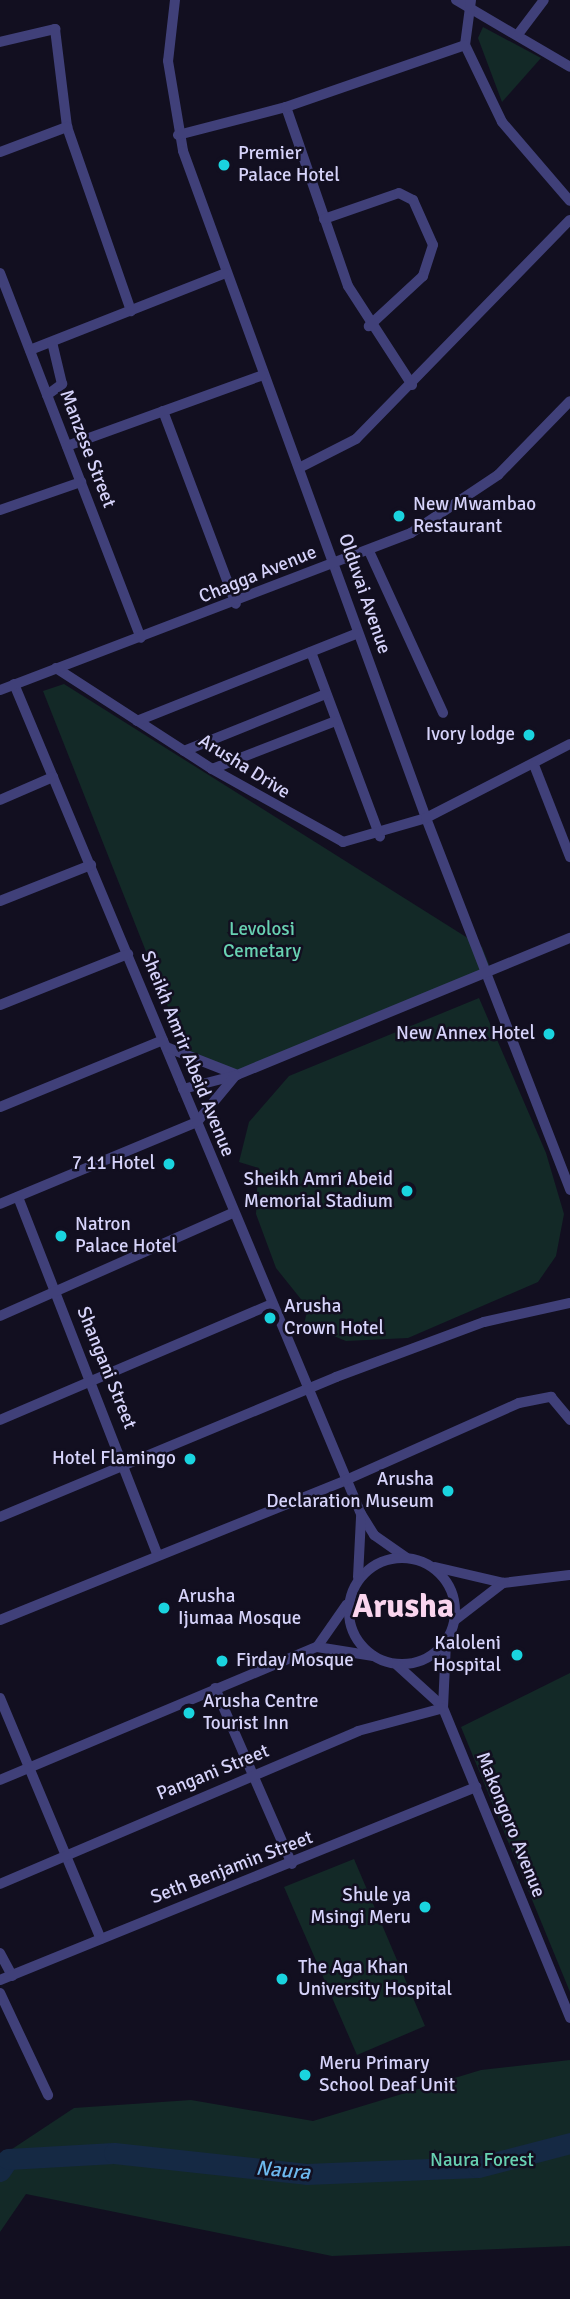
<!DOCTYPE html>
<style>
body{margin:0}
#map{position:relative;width:570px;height:2299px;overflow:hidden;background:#120f20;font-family:Signika,sans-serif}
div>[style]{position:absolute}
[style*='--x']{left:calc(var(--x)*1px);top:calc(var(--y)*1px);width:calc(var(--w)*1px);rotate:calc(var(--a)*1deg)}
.green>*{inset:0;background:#132927}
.river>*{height:21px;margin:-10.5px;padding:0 10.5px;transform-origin:10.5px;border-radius:10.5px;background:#152944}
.minor>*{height:10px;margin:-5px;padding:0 5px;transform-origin:5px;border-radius:5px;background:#404079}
.minor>.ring{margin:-5px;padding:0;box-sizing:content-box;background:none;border:10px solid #404079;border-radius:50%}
.dots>*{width:19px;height:19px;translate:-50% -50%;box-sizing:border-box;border:4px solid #120f20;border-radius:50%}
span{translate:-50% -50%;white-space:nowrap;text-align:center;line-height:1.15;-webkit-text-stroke:5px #120f20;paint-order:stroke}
.poi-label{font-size:19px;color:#d6d3fa}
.left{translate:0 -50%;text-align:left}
.right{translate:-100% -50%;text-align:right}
.street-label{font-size:19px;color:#d6d3fa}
.park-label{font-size:19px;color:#68d1b2}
.water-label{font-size:21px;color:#6db8ee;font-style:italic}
.town-label{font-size:33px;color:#fad5ee;font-weight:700}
</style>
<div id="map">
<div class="green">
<div style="clip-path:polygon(483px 27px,541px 58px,502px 102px,478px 38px)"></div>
<div style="clip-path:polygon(64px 684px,482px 947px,490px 967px,239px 1075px,185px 1050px,43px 691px)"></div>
<div style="clip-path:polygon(479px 998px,546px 1153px,564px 1214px,556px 1256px,538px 1282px,408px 1338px,346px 1341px,304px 1324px,308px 1308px,276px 1268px,256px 1214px,258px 1168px,239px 1162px,249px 1122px,289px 1076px)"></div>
<div style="clip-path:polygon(570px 1673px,570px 1992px,461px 1727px)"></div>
<div style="clip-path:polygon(354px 1859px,425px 2026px,357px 2055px,284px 1887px)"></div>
<div style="clip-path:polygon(570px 2060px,570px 2246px,332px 2256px,26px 2194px,0 2232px,0 2157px,74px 2108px,191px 2100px,313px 2121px,481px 2070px)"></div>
</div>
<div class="river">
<div style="--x:0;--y:2171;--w:14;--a:-56"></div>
<div style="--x:8;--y:2159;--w:106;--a:-3.2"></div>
<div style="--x:114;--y:2153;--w:193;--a:6.2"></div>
<div style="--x:306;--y:2174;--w:172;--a:-2.3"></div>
<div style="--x:478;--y:2167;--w:95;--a:-14.6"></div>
</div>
<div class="minor">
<div style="--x:175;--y:0;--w:61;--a:96.5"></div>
<div style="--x:168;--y:61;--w:91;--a:80.5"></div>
<div style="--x:183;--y:151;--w:710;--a:69.98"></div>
<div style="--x:426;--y:818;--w:399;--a:68.8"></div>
<div style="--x:456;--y:0;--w:132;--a:30.4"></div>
<div style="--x:471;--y:0;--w:45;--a:97.6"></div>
<div style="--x:465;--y:45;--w:85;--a:64.3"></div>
<div style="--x:502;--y:122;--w:104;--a:49.3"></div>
<div style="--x:519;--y:33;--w:41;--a:-52.9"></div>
<div style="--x:0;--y:42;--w:57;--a:-13.3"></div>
<div style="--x:55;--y:29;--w:99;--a:83"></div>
<div style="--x:67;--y:127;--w:195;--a:70.8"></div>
<div style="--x:286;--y:107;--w:189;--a:70.9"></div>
<div style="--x:348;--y:286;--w:118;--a:57.1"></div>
<div style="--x:178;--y:135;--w:112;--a:-14.5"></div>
<div style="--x:286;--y:107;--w:189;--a:-19.1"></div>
<div style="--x:0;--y:152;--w:72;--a:-20.5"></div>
<div style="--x:324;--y:219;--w:79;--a:-19.1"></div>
<div style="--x:399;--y:193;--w:16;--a:27"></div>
<div style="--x:413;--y:200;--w:49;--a:66"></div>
<div style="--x:433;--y:245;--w:33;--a:108"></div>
<div style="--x:423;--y:276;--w:74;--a:137.2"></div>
<div style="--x:0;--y:273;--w:391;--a:68.9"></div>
<div style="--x:30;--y:350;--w:210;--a:-21.5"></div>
<div style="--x:47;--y:395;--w:19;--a:-36"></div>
<div style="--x:62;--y:384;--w:43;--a:-103.4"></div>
<div style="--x:163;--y:411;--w:206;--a:69.3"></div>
<div style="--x:67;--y:446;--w:208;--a:-19.9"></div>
<div style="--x:299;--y:468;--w:64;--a:-27"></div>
<div style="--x:356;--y:439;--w:306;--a:-45.7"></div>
<div style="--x:0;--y:510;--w:86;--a:-19.1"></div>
<div style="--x:369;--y:551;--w:178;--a:65.4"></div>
<div style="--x:311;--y:652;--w:197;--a:69.5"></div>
<div style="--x:56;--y:668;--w:186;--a:32.9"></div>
<div style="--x:212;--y:769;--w:150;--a:29.1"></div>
<div style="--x:343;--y:842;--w:86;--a:-16.1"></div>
<div style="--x:426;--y:818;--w:162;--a:-27.2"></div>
<div style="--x:14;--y:684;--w:900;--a:67.31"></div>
<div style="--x:361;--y:1514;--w:25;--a:58"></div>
<div style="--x:374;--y:1535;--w:39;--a:35"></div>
<div style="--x:0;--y:690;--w:440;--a:-20.9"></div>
<div style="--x:411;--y:533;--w:105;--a:-33.7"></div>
<div style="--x:498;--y:475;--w:103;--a:-45.8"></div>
<div style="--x:137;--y:721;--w:238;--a:-21.7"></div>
<div style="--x:184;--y:751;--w:153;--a:-21.9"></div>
<div style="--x:534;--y:765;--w:99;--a:68.6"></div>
<div style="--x:212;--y:769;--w:133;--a:-21.2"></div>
<div style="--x:0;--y:800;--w:58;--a:-23.5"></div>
<div style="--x:0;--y:901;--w:98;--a:-21.6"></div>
<div style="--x:0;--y:1005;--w:138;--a:-21.7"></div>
<div style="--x:166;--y:1047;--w:74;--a:21.4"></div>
<div style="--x:183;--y:1089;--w:56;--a:-14.5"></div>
<div style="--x:237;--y:1075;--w:360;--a:-22.4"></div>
<div style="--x:0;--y:1107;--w:176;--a:-22.3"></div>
<div style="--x:18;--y:1197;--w:383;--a:68.7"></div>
<div style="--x:0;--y:1204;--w:213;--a:-22.6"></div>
<div style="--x:197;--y:1122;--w:60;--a:-50.4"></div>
<div style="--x:0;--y:1316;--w:254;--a:-23.9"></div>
<div style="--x:0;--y:1420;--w:296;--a:-23.1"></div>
<div style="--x:0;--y:1517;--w:364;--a:-22.6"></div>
<div style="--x:336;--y:1377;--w:158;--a:-20.4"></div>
<div style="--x:484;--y:1322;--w:88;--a:-12.5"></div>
<div class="ring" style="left:349px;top:1558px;width:96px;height:96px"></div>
<div style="--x:435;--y:1567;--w:70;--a:13.2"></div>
<div style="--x:503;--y:1583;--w:67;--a:-6.8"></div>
<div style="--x:358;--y:1577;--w:60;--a:-87.1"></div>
<div style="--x:0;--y:1620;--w:373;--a:-22"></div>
<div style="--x:346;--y:1480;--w:189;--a:-24"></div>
<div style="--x:519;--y:1403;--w:33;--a:-11"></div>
<div style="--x:551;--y:1397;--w:30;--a:50"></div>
<div style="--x:455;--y:1620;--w:61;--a:-37.6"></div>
<div style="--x:446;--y:1642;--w:66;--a:92.6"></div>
<div style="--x:443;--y:1708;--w:335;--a:67.7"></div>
<div style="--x:317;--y:1647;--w:52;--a:-55.1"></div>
<div style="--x:397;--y:1665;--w:61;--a:42.3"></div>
<div style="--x:215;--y:1688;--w:192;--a:66.4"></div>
<div style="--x:0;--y:1698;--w:261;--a:67.3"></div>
<div style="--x:0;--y:1780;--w:344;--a:-22.8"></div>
<div style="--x:317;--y:1647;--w:57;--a:9.1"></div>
<div style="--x:0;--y:1884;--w:389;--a:-23.1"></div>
<div style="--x:358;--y:1731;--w:88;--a:-15.1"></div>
<div style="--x:0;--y:1953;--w:26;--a:62"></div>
<div style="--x:0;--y:1980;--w:514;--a:-22.07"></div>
<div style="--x:0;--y:1993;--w:113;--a:64.8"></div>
</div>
<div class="dots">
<div style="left:224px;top:165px;background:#1ad4df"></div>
<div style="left:399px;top:516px;background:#1ad4df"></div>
<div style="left:529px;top:735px;background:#1ad4df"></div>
<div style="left:549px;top:1034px;background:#1ad4df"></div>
<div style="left:169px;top:1164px;background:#1ad4df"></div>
<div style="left:407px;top:1191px;background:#1ad4df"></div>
<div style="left:61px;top:1236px;background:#1ad4df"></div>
<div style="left:270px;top:1318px;background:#1ad4df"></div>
<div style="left:190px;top:1459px;background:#1ad4df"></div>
<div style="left:448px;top:1491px;background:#1ad4df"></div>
<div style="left:164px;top:1608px;background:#1ad4df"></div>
<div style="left:517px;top:1655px;background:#1ad4df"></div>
<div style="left:222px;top:1661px;background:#1ad4df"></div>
<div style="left:189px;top:1713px;background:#1ad4df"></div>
<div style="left:425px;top:1907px;background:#1ad4df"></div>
<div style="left:282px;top:1979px;background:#1ad4df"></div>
<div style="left:305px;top:2075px;background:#1ad4df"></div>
</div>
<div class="poi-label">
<span class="left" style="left:238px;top:165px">Premier<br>Palace Hotel</span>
<span class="left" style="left:413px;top:516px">New Mwambao<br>Restaurant</span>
<span class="right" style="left:515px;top:735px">Ivory lodge</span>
<span class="right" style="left:535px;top:1034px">New Annex Hotel</span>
<span class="right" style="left:155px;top:1164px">7 11 Hotel</span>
<span class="right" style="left:393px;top:1191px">Sheikh Amri Abeid<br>Memorial Stadium</span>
<span class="left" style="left:75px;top:1236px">Natron<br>Palace Hotel</span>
<span class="left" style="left:284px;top:1318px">Arusha<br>Crown Hotel</span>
<span class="right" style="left:176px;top:1459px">Hotel Flamingo</span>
<span class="right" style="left:434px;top:1491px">Arusha<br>Declaration Museum</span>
<span class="left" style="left:178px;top:1608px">Arusha<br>Ijumaa Mosque</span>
<span class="right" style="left:501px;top:1655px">Kaloleni<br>Hospital</span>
<span class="left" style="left:236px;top:1661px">Firday Mosque</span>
<span class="left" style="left:203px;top:1713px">Arusha Centre<br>Tourist Inn</span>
<span class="right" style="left:411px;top:1907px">Shule ya<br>Msingi Meru</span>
<span class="left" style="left:298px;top:1979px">The Aga Khan<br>University Hospital</span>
<span class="left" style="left:319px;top:2075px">Meru Primary<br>School Deaf Unit</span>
</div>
<div class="street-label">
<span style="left:87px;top:449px;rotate:69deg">Manzese Street</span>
<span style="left:258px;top:575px;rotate:-22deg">Chagga Avenue</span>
<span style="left:364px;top:594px;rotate:71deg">Olduvai Avenue</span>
<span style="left:244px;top:767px;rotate:32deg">Arusha Drive</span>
<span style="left:187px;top:1054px;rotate:68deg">Sheikh Amrir Abeid Avenue</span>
<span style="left:106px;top:1368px;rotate:68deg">Shangani Street</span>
<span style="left:213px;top:1773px;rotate:-22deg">Pangani Street</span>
<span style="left:510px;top:1825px;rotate:68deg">Makongoro Avenue</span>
<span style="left:232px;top:1868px;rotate:-21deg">Seth Benjamin Street</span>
</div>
<div class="park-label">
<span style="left:262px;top:941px">Levolosi<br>Cemetary</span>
<span style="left:482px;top:2161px">Naura Forest</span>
</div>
<div class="water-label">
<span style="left:283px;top:2170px;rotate:5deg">Naura</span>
</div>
<div class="town-label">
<span style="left:403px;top:1607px">Arusha</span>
</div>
</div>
